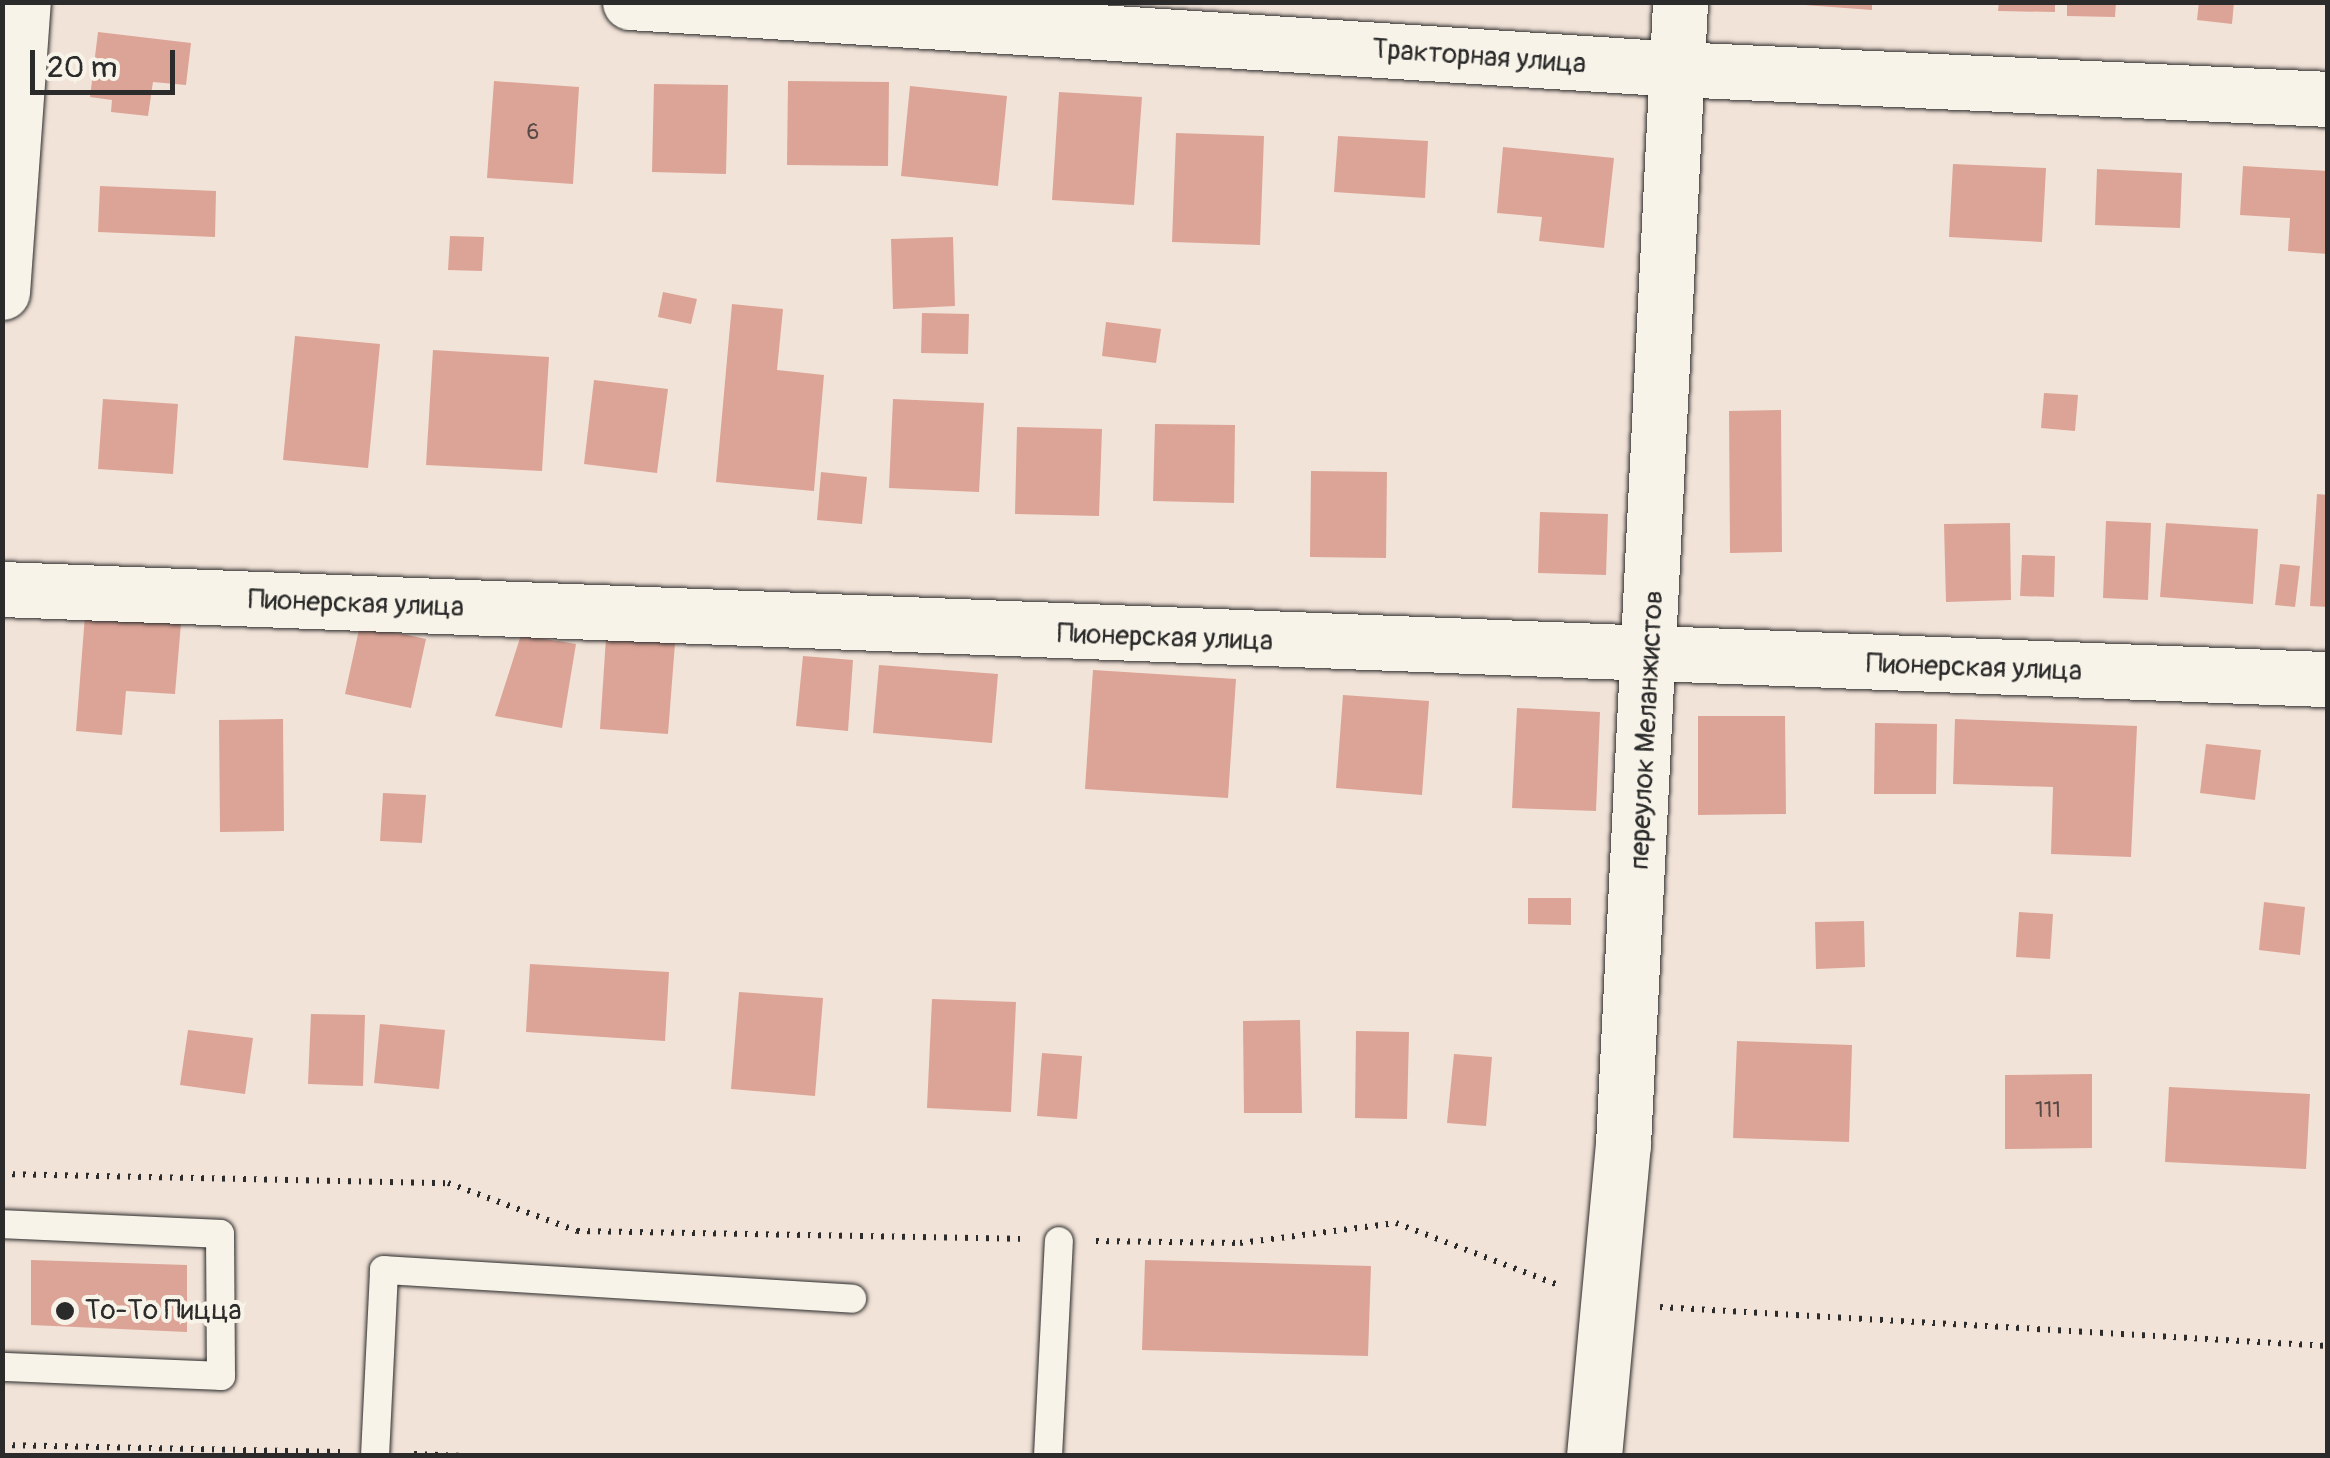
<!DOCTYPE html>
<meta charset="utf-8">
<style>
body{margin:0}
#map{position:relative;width:2330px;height:1458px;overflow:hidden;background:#f2e3d8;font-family:Pangolin,sans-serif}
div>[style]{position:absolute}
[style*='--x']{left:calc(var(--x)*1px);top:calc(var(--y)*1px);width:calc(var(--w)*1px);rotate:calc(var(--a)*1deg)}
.building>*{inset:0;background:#dca496}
.path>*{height:6px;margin-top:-3px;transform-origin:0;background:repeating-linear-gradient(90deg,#2b2b2b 0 2.5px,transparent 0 10.5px)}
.roads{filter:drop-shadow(0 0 2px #2b2b2b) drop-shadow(0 0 2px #2b2b2b)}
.service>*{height:28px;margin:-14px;padding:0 14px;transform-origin:14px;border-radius:14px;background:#f7f3e8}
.minor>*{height:55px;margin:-27.5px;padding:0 27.5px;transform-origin:27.5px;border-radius:27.5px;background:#f7f3e8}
.dots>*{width:28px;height:28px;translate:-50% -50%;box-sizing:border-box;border:5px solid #f7f3e8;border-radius:50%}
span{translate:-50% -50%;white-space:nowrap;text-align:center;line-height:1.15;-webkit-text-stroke:8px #f7f3e8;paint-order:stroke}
.number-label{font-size:22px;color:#574946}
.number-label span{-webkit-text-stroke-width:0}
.street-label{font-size:28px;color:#2b2b2b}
.poi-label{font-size:28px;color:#2b2b2b}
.left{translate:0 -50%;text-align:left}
.frame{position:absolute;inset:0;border:5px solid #2b2b2b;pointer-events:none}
.scale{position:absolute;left:30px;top:50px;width:145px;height:45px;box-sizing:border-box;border:5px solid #2b2b2b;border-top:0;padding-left:12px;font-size:30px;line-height:35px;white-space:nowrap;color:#2b2b2b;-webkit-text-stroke:8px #f7f3e8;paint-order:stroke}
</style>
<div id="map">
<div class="building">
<div style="clip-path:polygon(1764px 2px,1872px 2px,1872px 10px)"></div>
<div style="clip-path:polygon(1999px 2px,2055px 2px,2055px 12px,1998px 11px)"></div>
<div style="clip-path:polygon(2067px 2px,2116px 2px,2115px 17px,2067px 16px)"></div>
<div style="clip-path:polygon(2199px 2px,2234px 2px,2232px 24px,2197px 20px)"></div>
<div style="clip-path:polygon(98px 32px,191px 43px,186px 85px,153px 82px,148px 116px,111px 112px,112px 100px,90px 97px)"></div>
<div style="clip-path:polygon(494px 81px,579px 87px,573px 184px,487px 178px)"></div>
<div style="clip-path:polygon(788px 81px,889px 82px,888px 166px,787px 165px)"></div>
<div style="clip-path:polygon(654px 84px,728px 85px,726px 174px,652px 172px)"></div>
<div style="clip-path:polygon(910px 86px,1007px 96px,998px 186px,901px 176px)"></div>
<div style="clip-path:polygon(1059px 92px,1142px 97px,1134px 205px,1052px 200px)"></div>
<div style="clip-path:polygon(1176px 133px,1264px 136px,1260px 245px,1172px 242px)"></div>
<div style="clip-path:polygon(1338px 136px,1428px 141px,1425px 198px,1334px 192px)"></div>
<div style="clip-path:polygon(1503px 147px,1614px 158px,1604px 248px,1539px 241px,1542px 217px,1497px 213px)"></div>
<div style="clip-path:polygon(1953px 164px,2046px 168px,2042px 242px,1949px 237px)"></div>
<div style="clip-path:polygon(2243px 166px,2328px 171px,2328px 254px,2288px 251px,2290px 218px,2240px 215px)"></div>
<div style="clip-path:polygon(2097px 169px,2182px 173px,2180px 228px,2095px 225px)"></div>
<div style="clip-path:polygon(100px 186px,216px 191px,215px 237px,98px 232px)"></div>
<div style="clip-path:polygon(450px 236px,484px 237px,482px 271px,448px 270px)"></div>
<div style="clip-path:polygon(953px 237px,955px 306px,893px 309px,891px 239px)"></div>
<div style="clip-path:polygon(663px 292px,697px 299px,691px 324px,658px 317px)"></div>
<div style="clip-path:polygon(732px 304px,783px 309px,777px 370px,824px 375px,814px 491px,716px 482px)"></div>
<div style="clip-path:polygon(922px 313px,969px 314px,968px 354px,921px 353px)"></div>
<div style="clip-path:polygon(1106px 322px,1161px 329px,1156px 363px,1102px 356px)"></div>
<div style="clip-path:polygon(295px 336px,380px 344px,368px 468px,283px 460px)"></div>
<div style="clip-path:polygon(433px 350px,549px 357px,542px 471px,426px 465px)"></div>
<div style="clip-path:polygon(594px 380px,668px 389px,657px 473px,584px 464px)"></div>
<div style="clip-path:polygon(2044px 393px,2078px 395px,2075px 431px,2041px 428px)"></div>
<div style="clip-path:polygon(103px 399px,178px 404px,173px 474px,98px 469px)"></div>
<div style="clip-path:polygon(893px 399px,984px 403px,979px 492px,889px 488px)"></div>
<div style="clip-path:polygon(1781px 410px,1782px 552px,1730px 553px,1729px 411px)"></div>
<div style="clip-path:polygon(1155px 424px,1235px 425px,1234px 503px,1153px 501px)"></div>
<div style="clip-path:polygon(1017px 427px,1102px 429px,1099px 516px,1015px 514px)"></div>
<div style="clip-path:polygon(1311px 471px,1387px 472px,1386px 558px,1310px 557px)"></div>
<div style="clip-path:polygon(821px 472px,867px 477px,862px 524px,817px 520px)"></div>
<div style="clip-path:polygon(2317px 494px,2328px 495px,2328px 607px,2310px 606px)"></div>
<div style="clip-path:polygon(1540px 512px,1608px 514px,1606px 575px,1538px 573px)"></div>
<div style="clip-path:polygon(2106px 521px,2151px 523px,2148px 600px,2103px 598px)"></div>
<div style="clip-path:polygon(2010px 523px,2011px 600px,1946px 602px,1944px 524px)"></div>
<div style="clip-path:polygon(2166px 523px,2258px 529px,2253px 604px,2160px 597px)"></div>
<div style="clip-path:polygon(2022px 555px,2055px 556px,2054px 597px,2020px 596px)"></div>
<div style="clip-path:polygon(2280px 564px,2300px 566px,2295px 607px,2275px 605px)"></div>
<div style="clip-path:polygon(85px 615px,181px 623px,175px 694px,126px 691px,122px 735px,76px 731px)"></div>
<div style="clip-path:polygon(360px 625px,426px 639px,411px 708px,345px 694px)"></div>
<div style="clip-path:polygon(521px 635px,576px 644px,562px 728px,495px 716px)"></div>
<div style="clip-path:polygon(606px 638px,675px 643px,668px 734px,600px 729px)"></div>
<div style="clip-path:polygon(803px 656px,853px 660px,848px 731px,796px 726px)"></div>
<div style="clip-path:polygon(879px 665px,998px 674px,992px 743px,873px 733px)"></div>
<div style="clip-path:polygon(1093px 670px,1236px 679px,1228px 798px,1085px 789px)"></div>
<div style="clip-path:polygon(1343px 695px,1429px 701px,1422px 795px,1336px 788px)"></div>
<div style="clip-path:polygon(1517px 708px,1600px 712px,1596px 811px,1512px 808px)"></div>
<div style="clip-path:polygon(1698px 716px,1785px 716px,1786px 814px,1698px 815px)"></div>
<div style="clip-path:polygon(283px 719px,284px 831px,220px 832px,219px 720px)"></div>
<div style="clip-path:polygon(1955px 719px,2137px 726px,2131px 857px,2051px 854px,2053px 787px,1953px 784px)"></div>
<div style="clip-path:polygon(1875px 723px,1937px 724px,1936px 794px,1874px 794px)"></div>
<div style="clip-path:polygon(2206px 744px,2261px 750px,2255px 800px,2200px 793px)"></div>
<div style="clip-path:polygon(383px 793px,426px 795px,422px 843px,380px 841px)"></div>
<div style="clip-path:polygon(1528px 898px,1571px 898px,1571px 925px,1528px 924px)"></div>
<div style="clip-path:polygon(2264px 902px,2305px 907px,2300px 955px,2259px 950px)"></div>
<div style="clip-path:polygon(2019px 912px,2053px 914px,2050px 959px,2016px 957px)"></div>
<div style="clip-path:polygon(1864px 921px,1865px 967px,1816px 969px,1815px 922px)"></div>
<div style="clip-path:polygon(530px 964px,669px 972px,665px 1041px,526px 1032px)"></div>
<div style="clip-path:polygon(739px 992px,823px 998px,815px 1096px,731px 1089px)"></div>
<div style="clip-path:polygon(932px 999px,1016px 1002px,1011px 1112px,927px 1108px)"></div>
<div style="clip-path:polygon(311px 1014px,365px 1015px,363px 1086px,308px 1084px)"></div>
<div style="clip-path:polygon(1300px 1020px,1302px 1113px,1244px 1113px,1243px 1021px)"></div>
<div style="clip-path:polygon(380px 1024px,445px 1030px,439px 1089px,374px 1083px)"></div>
<div style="clip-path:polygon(188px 1030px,253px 1038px,245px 1094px,180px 1085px)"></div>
<div style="clip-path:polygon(1356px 1031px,1409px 1032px,1407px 1119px,1355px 1118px)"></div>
<div style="clip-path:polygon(1737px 1041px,1852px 1045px,1849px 1142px,1733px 1138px)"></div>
<div style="clip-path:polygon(1042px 1053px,1082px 1056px,1077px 1119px,1037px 1116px)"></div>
<div style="clip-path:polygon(1454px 1054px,1492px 1057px,1486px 1126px,1447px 1123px)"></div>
<div style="clip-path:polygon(2092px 1074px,2092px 1148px,2005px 1149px,2005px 1075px)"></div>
<div style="clip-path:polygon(2169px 1087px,2310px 1094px,2306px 1169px,2165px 1162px)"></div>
<div style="clip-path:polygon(31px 1260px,187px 1265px,187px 1332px,31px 1325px)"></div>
<div style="clip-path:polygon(1145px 1260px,1371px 1266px,1368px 1356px,1142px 1350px)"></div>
</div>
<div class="path">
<div style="--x:2;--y:1174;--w:446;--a:1.2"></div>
<div style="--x:448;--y:1183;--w:138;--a:20.4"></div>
<div style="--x:577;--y:1231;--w:447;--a:1"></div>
<div style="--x:1096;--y:1241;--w:144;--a:0.8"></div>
<div style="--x:1240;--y:1243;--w:157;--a:-7.3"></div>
<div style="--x:1396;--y:1223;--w:177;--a:20.9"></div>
<div style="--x:1660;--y:1307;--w:669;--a:3.34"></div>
<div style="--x:2;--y:1445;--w:339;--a:1.2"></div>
<div style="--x:414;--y:1454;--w:51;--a:2.2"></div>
</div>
<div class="roads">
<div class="service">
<div style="--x:2;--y:1224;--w:218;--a:2.6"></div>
<div style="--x:220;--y:1234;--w:142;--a:89.6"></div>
<div style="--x:221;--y:1376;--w:219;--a:-177.6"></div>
<div style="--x:375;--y:1456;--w:186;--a:-87.2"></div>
<div style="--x:384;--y:1270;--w:469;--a:3.5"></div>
<div style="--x:1048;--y:1456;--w:215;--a:-87.1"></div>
</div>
<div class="minor">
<div style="--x:630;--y:2;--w:1048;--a:3.66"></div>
<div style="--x:1676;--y:69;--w:653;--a:2.63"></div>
<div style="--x:2;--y:292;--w:291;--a:-85.9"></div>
<div style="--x:2;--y:589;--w:2328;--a:2.22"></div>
<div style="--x:1594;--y:1456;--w:313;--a:-84.7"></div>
<div style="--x:1623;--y:1144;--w:1143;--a:-87.14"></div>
</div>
</div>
<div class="dots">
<div style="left:65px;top:1311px;background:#2b2b2b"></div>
</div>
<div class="number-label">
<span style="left:533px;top:133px">6</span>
<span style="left:2048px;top:1111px">111</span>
</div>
<div class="street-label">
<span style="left:1479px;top:57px;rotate:4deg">Тракторная улица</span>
<span style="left:356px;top:604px;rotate:2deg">Пионерская улица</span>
<span style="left:1165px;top:638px;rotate:2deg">Пионерская улица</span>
<span style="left:1974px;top:668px;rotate:2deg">Пионерская улица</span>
<span style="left:1647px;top:730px;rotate:-87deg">переулок Меланжистов</span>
</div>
<div class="poi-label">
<span class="left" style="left:85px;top:1311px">То-То Пицца</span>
</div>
<div class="frame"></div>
<div class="scale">20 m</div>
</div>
